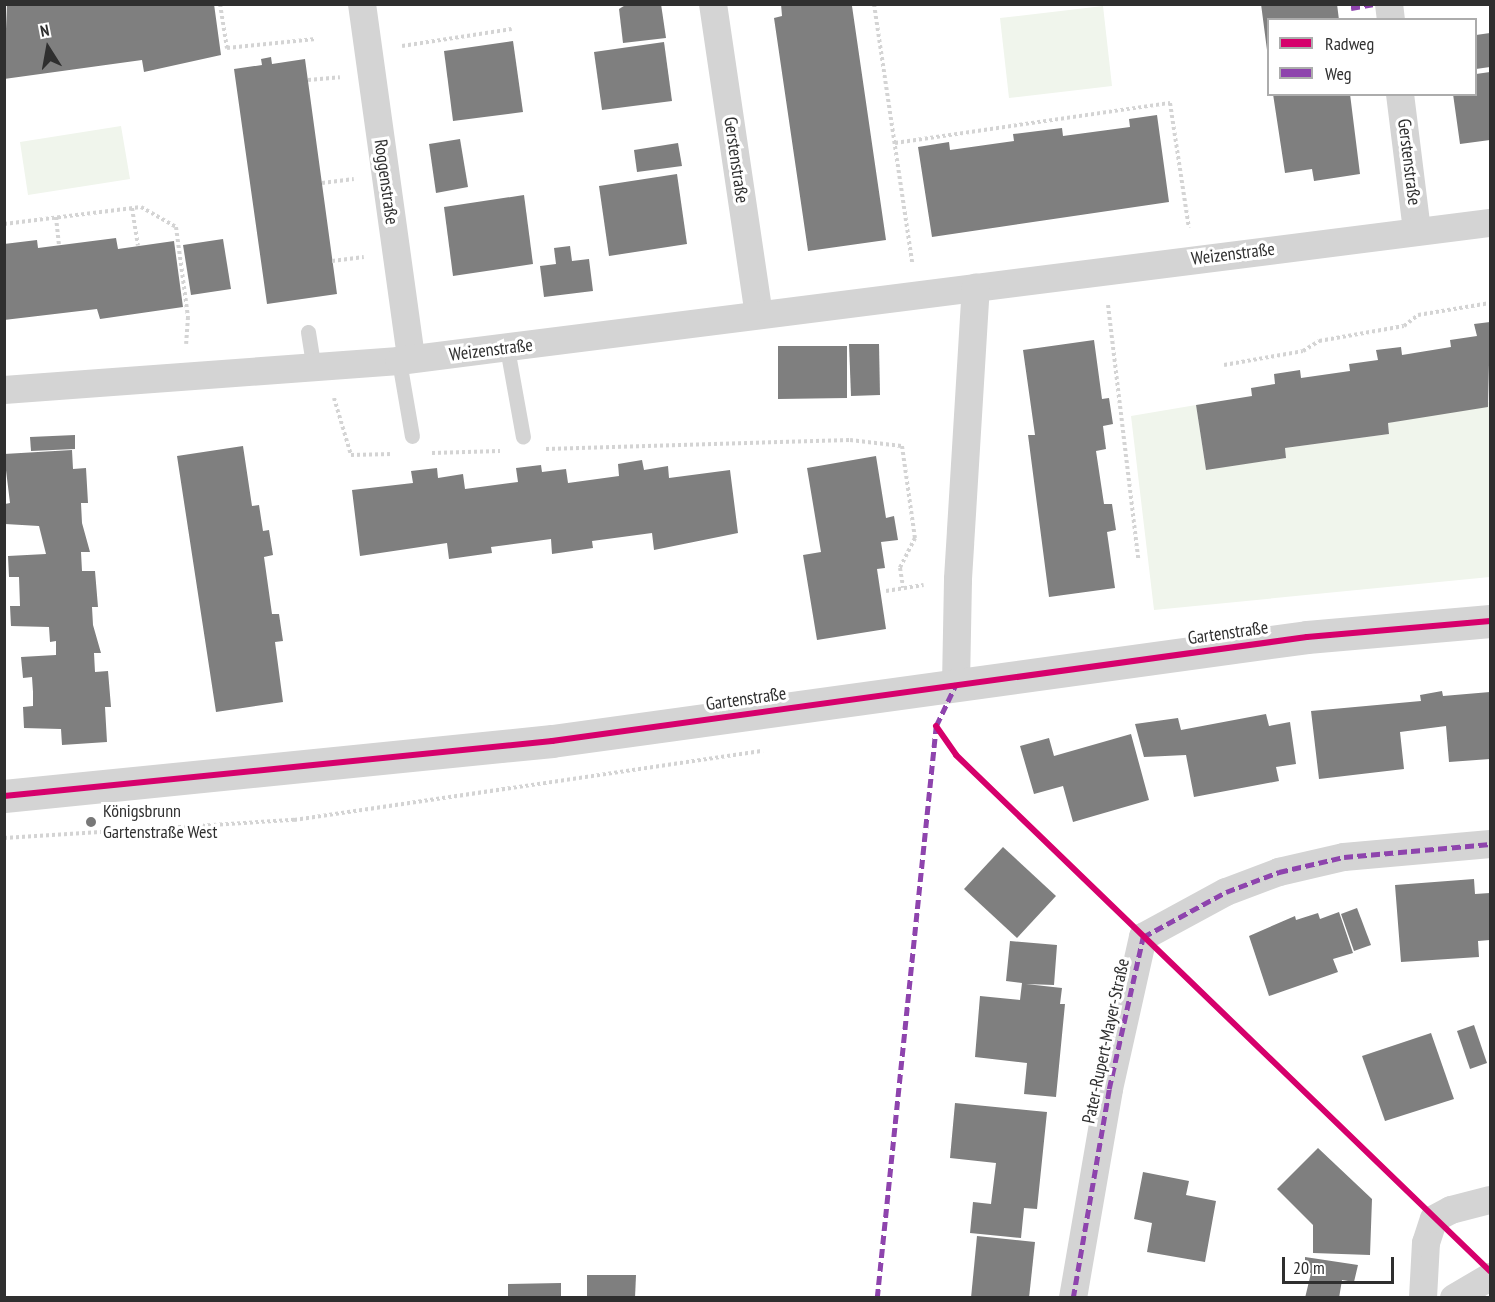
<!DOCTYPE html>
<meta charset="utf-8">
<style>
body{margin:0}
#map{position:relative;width:1495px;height:1302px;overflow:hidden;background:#fff;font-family:"PT Sans Narrow",sans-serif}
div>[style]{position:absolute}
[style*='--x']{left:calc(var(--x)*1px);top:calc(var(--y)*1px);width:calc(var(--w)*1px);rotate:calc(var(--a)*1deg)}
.green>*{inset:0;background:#f0f5ec}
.building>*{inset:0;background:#7f7f7f}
.path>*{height:4px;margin-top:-2px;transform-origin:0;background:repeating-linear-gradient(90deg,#d4d4d4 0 3px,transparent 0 6px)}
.service>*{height:15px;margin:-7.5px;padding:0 7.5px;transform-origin:7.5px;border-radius:7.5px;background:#d4d4d4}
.minor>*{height:28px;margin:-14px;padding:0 14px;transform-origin:14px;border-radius:14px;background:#d4d4d4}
.tertiary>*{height:33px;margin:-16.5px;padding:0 16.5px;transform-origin:16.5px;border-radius:16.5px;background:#d4d4d4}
.quiet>*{height:4.5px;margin-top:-2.25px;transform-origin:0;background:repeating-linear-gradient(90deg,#8e44ad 0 9px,transparent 0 13.5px)}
.cycleway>*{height:6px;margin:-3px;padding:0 3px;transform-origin:3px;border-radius:3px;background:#d6006c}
.dots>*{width:16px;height:16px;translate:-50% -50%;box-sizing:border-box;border:3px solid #fff;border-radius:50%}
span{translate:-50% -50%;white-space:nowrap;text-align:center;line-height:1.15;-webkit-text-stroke:6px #fff;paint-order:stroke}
.street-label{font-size:18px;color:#2f2f2f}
.poi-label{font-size:18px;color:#2f2f2f}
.left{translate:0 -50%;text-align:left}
.frame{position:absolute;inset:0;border:6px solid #2f2f2f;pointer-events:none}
.legend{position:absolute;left:1267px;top:18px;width:210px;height:78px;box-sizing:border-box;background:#fff;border:2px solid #acacac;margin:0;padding:8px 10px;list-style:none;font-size:18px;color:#2f2f2f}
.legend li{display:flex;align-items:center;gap:12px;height:30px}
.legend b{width:30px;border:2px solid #acacac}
.north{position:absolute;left:18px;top:18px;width:60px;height:60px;-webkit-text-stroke:4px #fff;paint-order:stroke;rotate:349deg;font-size:16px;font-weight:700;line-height:24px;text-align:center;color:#2f2f2f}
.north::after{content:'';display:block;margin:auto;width:21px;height:27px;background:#2f2f2f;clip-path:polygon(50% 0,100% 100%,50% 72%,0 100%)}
.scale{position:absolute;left:1282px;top:1257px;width:112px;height:27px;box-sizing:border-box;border:3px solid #2f2f2f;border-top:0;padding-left:8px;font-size:18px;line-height:21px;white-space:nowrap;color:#2f2f2f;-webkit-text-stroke:4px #fff;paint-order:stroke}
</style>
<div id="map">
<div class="green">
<div style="clip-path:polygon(1103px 6px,1112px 86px,1009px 98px,1000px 18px)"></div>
<div style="clip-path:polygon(121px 126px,130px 179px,28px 195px,20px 142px)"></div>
<div style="clip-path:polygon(1490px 402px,1490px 577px,1154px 610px,1131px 416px,1196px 405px,1206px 469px,1286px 458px,1285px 448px,1389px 434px,1388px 423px)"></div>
</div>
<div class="building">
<div style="clip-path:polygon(7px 4px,214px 4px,221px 55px,144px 72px,142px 60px,4px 79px)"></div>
<div style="clip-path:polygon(627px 4px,661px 4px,666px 38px,623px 43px,619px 9px)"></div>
<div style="clip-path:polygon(781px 4px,856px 4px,852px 6px,886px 240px,808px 251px,774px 18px,782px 16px)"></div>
<div style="clip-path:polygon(1261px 4px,1337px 4px,1339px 20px,1268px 20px,1267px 50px)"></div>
<div style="clip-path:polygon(1490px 33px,1490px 67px,1476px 69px,1476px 35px)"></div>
<div style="clip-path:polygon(513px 41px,523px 112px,453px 121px,444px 51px)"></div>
<div style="clip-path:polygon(664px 42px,672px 101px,602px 110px,594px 52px)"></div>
<div style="clip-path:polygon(271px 57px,272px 64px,305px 59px,337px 294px,267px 304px,234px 69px,262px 65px,261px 59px)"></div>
<div style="clip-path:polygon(1490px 72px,1490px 140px,1460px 144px,1453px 94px,1476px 94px,1476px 74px)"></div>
<div style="clip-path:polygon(1273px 94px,1350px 94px,1360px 174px,1314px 181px,1312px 169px,1285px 173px)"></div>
<div style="clip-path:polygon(1157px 115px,1169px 202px,932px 237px,918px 147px,949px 142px,950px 150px,1014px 141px,1013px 134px,1062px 128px,1063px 136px,1130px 127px,1129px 119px)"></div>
<div style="clip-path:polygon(460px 139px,468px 187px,436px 193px,429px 144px)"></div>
<div style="clip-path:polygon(678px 143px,682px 166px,637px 172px,634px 150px)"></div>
<div style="clip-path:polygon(677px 174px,687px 244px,609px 256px,599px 186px)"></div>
<div style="clip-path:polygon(524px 195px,533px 264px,453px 276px,444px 207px)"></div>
<div style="clip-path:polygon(116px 238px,118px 249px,174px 241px,183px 307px,100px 319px,97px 309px,4px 320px,4px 244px,37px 240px,38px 248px)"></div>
<div style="clip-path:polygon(223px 239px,231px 289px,191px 295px,183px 245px)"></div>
<div style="clip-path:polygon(570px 246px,572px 261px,589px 259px,593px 291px,544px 297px,540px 266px,556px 264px,554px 248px)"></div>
<div style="clip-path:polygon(1490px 322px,1488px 407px,1388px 423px,1389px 434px,1285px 448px,1286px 458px,1206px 470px,1196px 405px,1252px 396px,1251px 388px,1275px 384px,1274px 374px,1300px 370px,1301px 378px,1350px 371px,1349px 364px,1378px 360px,1376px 350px,1401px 347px,1402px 355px,1451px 347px,1450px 340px,1477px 336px,1474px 324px)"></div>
<div style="clip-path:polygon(1094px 340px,1102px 399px,1109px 398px,1113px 424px,1103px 426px,1106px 449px,1096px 451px,1104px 504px,1112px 504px,1116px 530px,1107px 532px,1115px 588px,1049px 597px,1028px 435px,1035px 435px,1023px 350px)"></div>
<div style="clip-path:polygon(849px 344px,879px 344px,880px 395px,851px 396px)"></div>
<div style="clip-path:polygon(778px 346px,847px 346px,847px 398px,778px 399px)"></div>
<div style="clip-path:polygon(75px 435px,75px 449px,31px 451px,30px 437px)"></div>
<div style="clip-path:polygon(243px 446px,252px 506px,259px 505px,263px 531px,269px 530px,273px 555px,264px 557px,272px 614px,279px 614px,283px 641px,275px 642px,283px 702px,216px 712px,177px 456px)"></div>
<div style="clip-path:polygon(72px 450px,73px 469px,86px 468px,88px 503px,81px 503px,82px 523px,90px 552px,81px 552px,82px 571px,95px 571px,98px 607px,92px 607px,93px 625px,101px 653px,94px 653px,95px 672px,108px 671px,111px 707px,105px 707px,107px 742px,62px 745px,61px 729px,24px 728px,23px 707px,33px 706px,33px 692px,32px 677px,23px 678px,21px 657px,56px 655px,56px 641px,50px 642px,49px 627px,11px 626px,10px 606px,20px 606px,19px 577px,9px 577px,8px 556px,46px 554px,39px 526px,5px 524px,5px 504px,10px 503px,4px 454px)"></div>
<div style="clip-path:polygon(876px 456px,886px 518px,894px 516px,898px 540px,881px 542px,885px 568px,877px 569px,886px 629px,817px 640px,803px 555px,821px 552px,807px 468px)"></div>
<div style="clip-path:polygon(642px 460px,644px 470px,668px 466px,669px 478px,730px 470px,738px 533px,654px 550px,652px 533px,592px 541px,593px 548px,552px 554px,551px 539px,491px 547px,492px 553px,449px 559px,447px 543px,360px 556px,352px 490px,413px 483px,411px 471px,437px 468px,438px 478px,463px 474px,465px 489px,518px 482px,516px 468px,541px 465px,542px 472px,566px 469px,568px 483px,619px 476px,618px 464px)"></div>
<div style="clip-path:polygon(1442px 691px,1443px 696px,1490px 692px,1490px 759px,1449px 762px,1446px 726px,1400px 732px,1404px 769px,1319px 779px,1311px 711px,1421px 701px,1420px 695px)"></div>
<div style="clip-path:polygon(1266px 714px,1269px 726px,1290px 722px,1296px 764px,1276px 767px,1279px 781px,1194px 797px,1186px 755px,1144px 757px,1135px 724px,1178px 718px,1181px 730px)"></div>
<div style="clip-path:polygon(1131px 734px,1149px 800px,1073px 822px,1063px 786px,1034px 794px,1020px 746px,1049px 738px,1054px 756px)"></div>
<div style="clip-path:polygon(1003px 847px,1056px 896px,1017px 938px,964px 889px)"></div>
<div style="clip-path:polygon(1474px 879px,1475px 894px,1490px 893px,1490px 940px,1478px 941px,1479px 957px,1401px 962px,1395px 885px)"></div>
<div style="clip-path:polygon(1357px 908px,1371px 945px,1354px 951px,1341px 914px)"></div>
<div style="clip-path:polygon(1339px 912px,1353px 953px,1333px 959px,1338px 972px,1269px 996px,1249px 936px,1295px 916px,1296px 920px,1318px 913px,1320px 919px)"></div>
<div style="clip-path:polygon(1010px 941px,1057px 945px,1054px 985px,1026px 984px,1062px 988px,1060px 1004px,1065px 1004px,1056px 1097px,1024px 1094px,1027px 1063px,975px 1057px,980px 996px,1020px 1000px,1022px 983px,1006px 981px)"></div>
<div style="clip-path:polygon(1474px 1025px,1487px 1063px,1470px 1069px,1457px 1031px)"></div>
<div style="clip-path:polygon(1431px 1033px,1454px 1099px,1385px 1121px,1362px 1056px)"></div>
<div style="clip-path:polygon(955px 1103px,1047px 1112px,1037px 1209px,1024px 1208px,1021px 1238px,970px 1233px,973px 1202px,991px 1204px,996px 1163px,950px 1158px)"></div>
<div style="clip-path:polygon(1318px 1148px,1372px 1199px,1370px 1255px,1313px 1253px,1313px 1225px,1277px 1189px)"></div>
<div style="clip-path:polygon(1143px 1172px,1189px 1181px,1186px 1195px,1216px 1201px,1205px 1262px,1147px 1252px,1152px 1223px,1134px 1219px)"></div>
<div style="clip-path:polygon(977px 1236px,1035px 1242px,1029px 1298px,971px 1298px)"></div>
<div style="clip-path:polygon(1305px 1257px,1358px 1265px,1354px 1282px,1342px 1280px,1339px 1298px,1305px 1298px,1311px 1273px,1305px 1271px)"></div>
<div style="clip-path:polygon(587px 1275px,636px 1275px,635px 1298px,587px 1298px)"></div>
<div style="clip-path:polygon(561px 1283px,561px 1298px,508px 1298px,508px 1284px)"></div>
</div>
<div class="path">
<div style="--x:220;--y:4;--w:45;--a:81"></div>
<div style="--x:227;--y:48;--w:89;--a:-5.8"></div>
<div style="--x:874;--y:4;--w:261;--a:81.6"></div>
<div style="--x:402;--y:46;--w:111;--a:-8.8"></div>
<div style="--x:308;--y:80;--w:32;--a:-5"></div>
<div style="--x:895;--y:143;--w:278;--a:-8.3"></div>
<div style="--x:1170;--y:103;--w:126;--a:81.4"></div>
<div style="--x:322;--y:183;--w:32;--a:-7"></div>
<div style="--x:132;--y:208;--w:38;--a:81"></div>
<div style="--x:56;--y:217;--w:28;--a:84"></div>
<div style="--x:4;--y:224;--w:138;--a:-7.1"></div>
<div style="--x:141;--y:207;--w:40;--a:29.7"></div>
<div style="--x:176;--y:227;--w:91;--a:82.4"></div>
<div style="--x:188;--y:317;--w:27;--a:94"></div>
<div style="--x:332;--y:261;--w:32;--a:-7"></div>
<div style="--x:1108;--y:305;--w:255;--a:83.2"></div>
<div style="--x:1224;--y:365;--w:80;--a:-10"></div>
<div style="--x:1303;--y:351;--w:19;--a:-32"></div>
<div style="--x:1319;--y:341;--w:86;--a:-10"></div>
<div style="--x:1404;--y:326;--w:18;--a:-38"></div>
<div style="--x:1418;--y:315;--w:73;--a:-9.5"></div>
<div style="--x:334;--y:398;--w:59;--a:73.4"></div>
<div style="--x:351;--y:455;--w:41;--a:-1.4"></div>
<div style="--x:546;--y:449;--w:304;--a:-1.7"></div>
<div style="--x:850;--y:440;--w:52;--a:6.6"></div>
<div style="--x:902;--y:446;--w:93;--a:82"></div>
<div style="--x:915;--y:538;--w:34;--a:117"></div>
<div style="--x:900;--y:568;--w:20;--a:81"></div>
<div style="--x:432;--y:453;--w:68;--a:-1.7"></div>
<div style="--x:886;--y:591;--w:38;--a:-9"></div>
<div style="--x:4;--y:838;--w:291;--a:-3.6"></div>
<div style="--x:294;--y:820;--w:474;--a:-8.4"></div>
</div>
<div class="service">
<div style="--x:308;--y:332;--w:37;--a:81"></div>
<div style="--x:507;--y:348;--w:90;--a:79.8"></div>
<div style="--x:399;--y:361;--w:76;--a:80.2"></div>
</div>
<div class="minor">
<div style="--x:362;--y:4;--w:358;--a:82.1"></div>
<div style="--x:713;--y:4;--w:314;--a:81.6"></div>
<div style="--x:1389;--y:4;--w:16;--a:83"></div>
<div style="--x:1400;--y:94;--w:137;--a:82.9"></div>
<div style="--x:4;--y:390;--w:396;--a:-4.2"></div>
<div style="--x:399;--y:361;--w:1100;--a:-7.21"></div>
<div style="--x:956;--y:684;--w:105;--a:-88.9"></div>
<div style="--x:958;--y:579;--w:292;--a:-86.5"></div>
<div style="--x:1073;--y:1298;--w:212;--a:-80.2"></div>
<div style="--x:1109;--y:1089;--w:156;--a:-77.4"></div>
<div style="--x:1143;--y:937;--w:94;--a:-28.5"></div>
<div style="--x:1226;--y:892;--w:57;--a:-20.7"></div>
<div style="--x:1279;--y:872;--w:67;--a:-13"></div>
<div style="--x:1344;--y:857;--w:147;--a:-5.1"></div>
<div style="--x:1423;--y:1298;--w:55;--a:-86.9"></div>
<div style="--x:1426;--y:1243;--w:25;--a:-72"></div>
<div style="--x:1434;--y:1219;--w:19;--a:-28"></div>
<div style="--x:1451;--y:1210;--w:40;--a:-14.4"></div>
<div style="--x:1454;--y:1298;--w:42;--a:-30.3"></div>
</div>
<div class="tertiary">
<div style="--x:4;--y:796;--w:551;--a:-5.73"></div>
<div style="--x:552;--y:741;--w:762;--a:-7.84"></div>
<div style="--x:1307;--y:637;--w:184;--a:-5"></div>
</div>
<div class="quiet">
<div style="--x:1351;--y:8;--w:22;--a:-10"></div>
<div style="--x:877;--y:1298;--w:575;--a:-84.11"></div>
<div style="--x:936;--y:726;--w:47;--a:-64.5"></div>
<div style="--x:1073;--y:1298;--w:212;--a:-80.2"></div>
<div style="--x:1109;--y:1089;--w:156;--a:-77.4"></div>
<div style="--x:1143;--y:937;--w:94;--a:-28.5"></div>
<div style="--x:1226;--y:892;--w:57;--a:-20.7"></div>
<div style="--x:1279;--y:872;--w:67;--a:-13"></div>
<div style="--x:1344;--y:857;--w:147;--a:-5.1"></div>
</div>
<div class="cycleway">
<div style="--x:936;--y:726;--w:35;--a:55"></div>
<div style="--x:956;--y:755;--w:743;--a:44.02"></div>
<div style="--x:4;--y:796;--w:551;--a:-5.73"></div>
<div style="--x:552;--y:741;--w:762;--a:-7.84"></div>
<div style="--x:1307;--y:637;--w:184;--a:-5"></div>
</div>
<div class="dots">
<div style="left:91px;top:822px;background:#787878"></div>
</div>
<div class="street-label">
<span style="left:736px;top:160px;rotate:82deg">Gerstenstraße</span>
<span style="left:1409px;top:162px;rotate:83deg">Gerstenstraße</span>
<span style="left:386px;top:182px;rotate:82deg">Roggenstraße</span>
<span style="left:1233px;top:254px;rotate:-7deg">Weizenstraße</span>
<span style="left:491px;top:350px;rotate:-7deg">Weizenstraße</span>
<span style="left:1228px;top:633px;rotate:-8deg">Gartenstraße</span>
<span style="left:746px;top:699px;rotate:-8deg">Gartenstraße</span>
<span style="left:1106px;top:1041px;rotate:-78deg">Pater-Rupert-Mayer-Straße</span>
</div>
<div class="poi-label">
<span class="left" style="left:103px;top:822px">Königsbrunn<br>Gartenstraße West</span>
</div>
<div class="frame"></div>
<ul class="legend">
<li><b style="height:8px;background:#d6006c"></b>Radweg</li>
<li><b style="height:8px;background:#8e44ad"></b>Weg</li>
</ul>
<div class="north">N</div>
<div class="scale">20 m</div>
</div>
